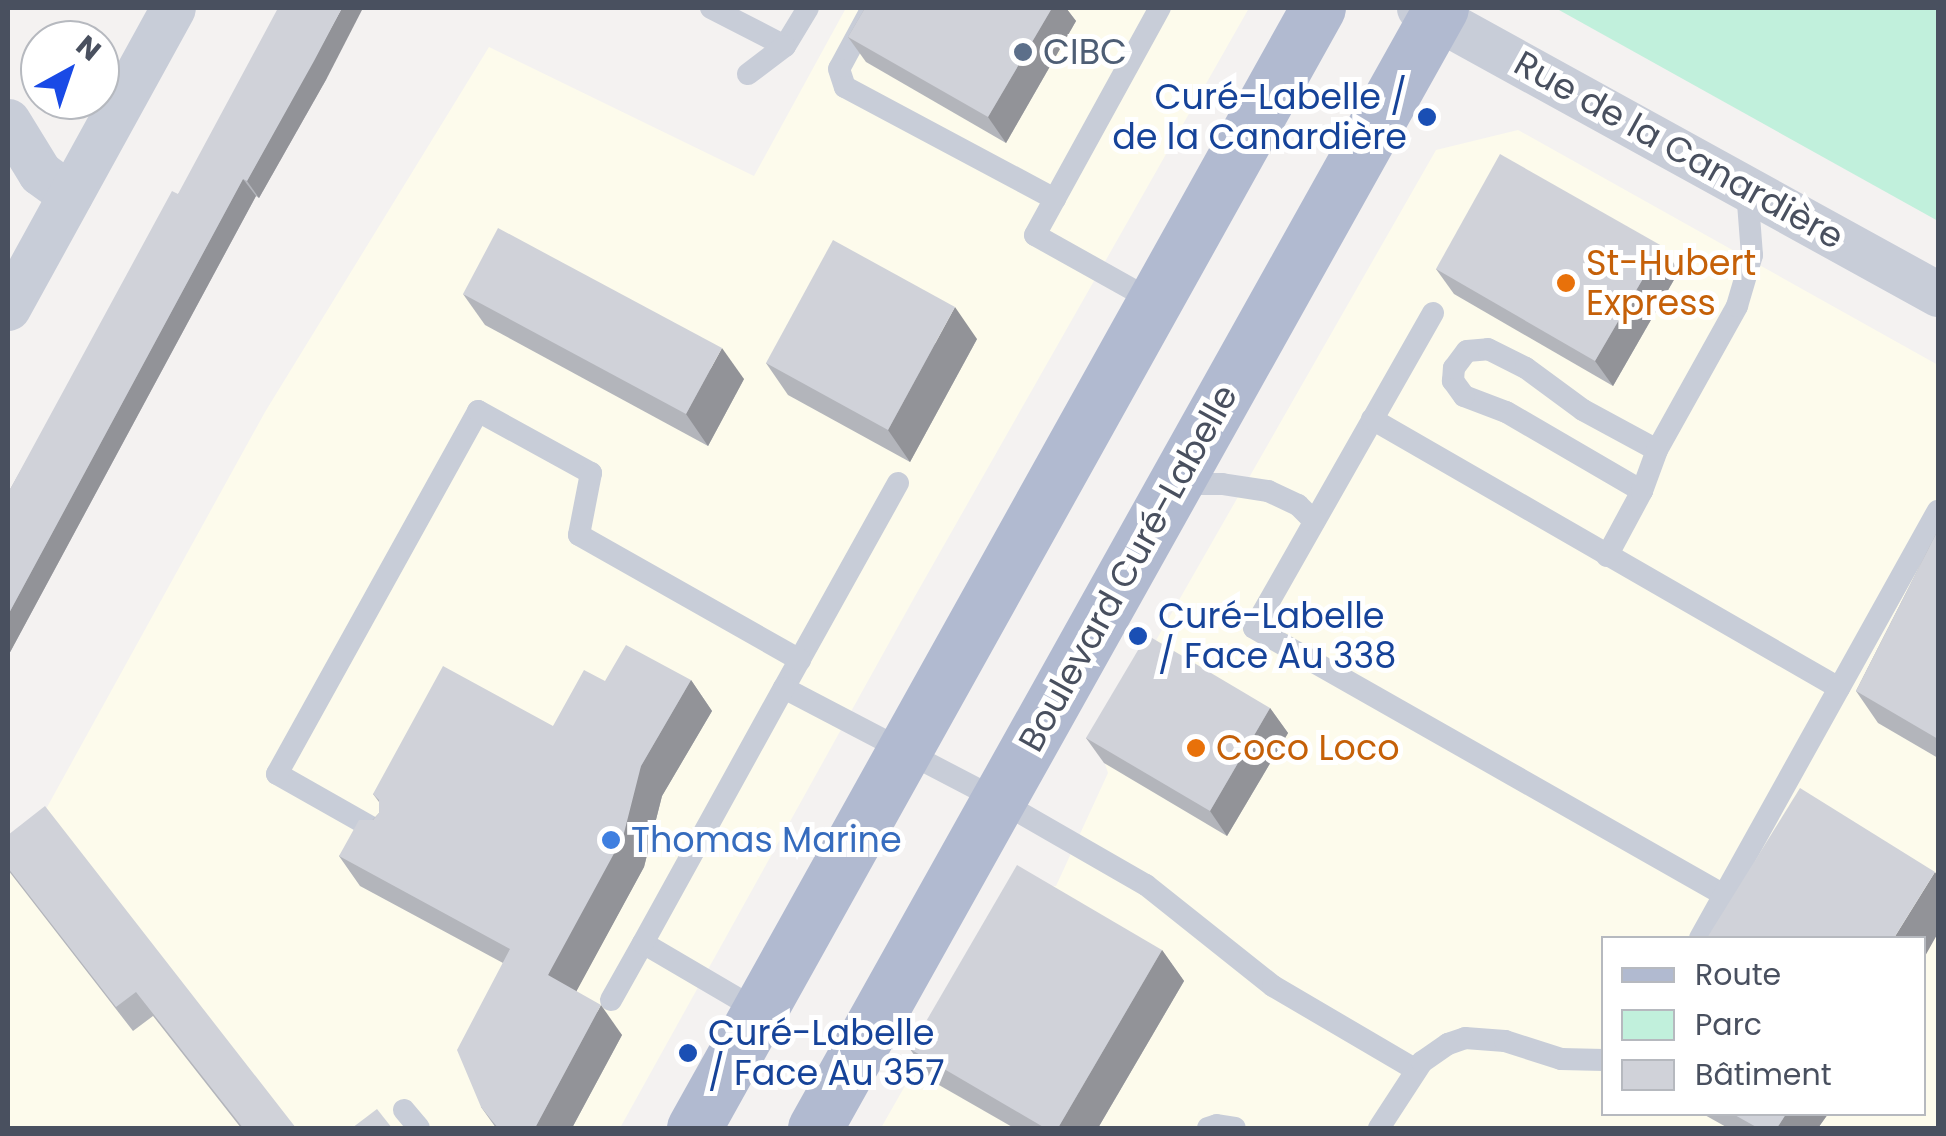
<!DOCTYPE html>
<meta charset="utf-8">
<style>
body{margin:0}
#map{position:relative;width:1946px;height:1136px;overflow:hidden;background:#f4f2f1;font-family:Poppins,sans-serif}
div>[style]{position:absolute}
[style*='--x']{left:calc(var(--x)*1px);top:calc(var(--y)*1px);width:calc(var(--w)*1px);rotate:calc(var(--a)*1deg)}
.commercial>*{inset:0;background:#fdfbec}
.green>*{inset:0;background:#c1f0dc}
.lane>*{height:22px;margin:-11px;padding:0 11px;transform-origin:11px;border-radius:11px;background:#c8cdd8}
.street>*{height:45px;margin:-22.5px;padding:0 22.5px;transform-origin:22.5px;border-radius:22.5px;background:#c8cdd8}
.primary>*{height:55px;margin:-27.5px;padding:0 27.5px;transform-origin:27.5px;border-radius:27.5px;background:#b1bad0}
.wall>*{inset:0;background:#b3b5bb}
.shaded-wall>*{inset:0;background:#929398}
.building>*{inset:0;background:#d0d2d9}
.dots>*{width:28px;height:28px;translate:-50% -50%;box-sizing:border-box;border:5px solid #fff;border-radius:50%}
span{translate:-50% -50%;white-space:nowrap;text-align:center;line-height:1.15;-webkit-text-stroke:10px #fff;paint-order:stroke}
.service-label{font-size:35px;color:#4e5e75}
.left{translate:0 -50%;text-align:left}
.transit-label{font-size:35px;color:#164399}
.right{translate:-100% -50%;text-align:right}
.street-label{font-size:35px;color:#49505f}
.food-label{font-size:35px;color:#c56008}
.shop-label{font-size:35px;color:#366cbe}
.frame{position:absolute;inset:0;border:10px solid #49505f;pointer-events:none}
.legend{position:absolute;left:1601px;top:936px;width:325px;height:180px;box-sizing:border-box;background:#fff;border:2px solid #b6b9bf;margin:0;padding:12px 18px;list-style:none;font-size:30px;color:#49505f}
.legend li{display:flex;align-items:center;gap:20px;height:50px}
.legend b{width:50px;border:2px solid #b6b9bf}
.north{position:absolute;left:20px;top:20px;width:100px;height:100px;box-sizing:border-box;background:#fff;border:2px solid #b6b9bf;border-radius:50%;rotate:40deg;font-size:28px;font-weight:700;line-height:40px;text-align:center;color:#49505f}
.north::after{content:'';display:block;margin:auto;width:35px;height:45px;background:#194ae6;clip-path:polygon(50% 0,100% 100%,50% 72%,0 100%)}
</style>
<div id="map">
<div class="commercial">
<div style="clip-path:polygon(846px 8px,1249px 8px,914px 598px,620px 1128px,8px 1128px,8px 878px,265px 412px,489px 47px,754px 176px)"></div>
<div style="clip-path:polygon(evenodd,1518px 130px,1938px 365px,1938px 1128px,881px 1128px,1017px 889px,1056px 886px,1108px 773px,1098px 742px,1436px 150px,1518px 130px,1604px 938px,1924px 938px,1924px 1114px,1604px 1114px,1604px 938px)"></div>
</div>
<div class="green">
<div style="clip-path:polygon(1558px 8px,1938px 8px,1938px 221px,1559px 10px)"></div>
</div>
<div class="lane">
<div style="--x:711;--y:8;--w:83;--a:27.2"></div>
<div style="--x:785;--y:46;--w:44;--a:-58.8"></div>
<div style="--x:872;--y:8;--w:69;--a:118.4"></div>
<div style="--x:839;--y:69;--w:19;--a:72"></div>
<div style="--x:845;--y:87;--w:238;--a:28.1"></div>
<div style="--x:748;--y:74;--w:46;--a:-37.1"></div>
<div style="--x:1153;--y:301;--w:135;--a:-150.8"></div>
<div style="--x:1035;--y:235;--w:259;--a:-61.2"></div>
<div style="--x:1433;--y:313;--w:362;--a:119.6"></div>
<div style="--x:1254;--y:628;--w:541;--a:29.6"></div>
<div style="--x:1372;--y:419;--w:539;--a:29.94"></div>
<div style="--x:898;--y:483;--w:235;--a:119.1"></div>
<div style="--x:784;--y:688;--w:242;--a:27.6"></div>
<div style="--x:998;--y:800;--w:171;--a:29.9"></div>
<div style="--x:1146;--y:885;--w:162;--a:38.5"></div>
<div style="--x:1273;--y:986;--w:166;--a:30.4"></div>
<div style="--x:1177;--y:484;--w:45;--a:0"></div>
<div style="--x:1222;--y:484;--w:47;--a:8.7"></div>
<div style="--x:1268;--y:491;--w:33;--a:25"></div>
<div style="--x:1298;--y:505;--w:23;--a:45"></div>
<div style="--x:1642;--y:491;--w:157;--a:-149.8"></div>
<div style="--x:1506;--y:412;--w:45;--a:-159.1"></div>
<div style="--x:1464;--y:396;--w:19;--a:-126"></div>
<div style="--x:1453;--y:381;--w:13;--a:-86"></div>
<div style="--x:1454;--y:368;--w:21;--a:-53"></div>
<div style="--x:1467;--y:351;--w:21;--a:-5"></div>
<div style="--x:1488;--y:349;--w:42;--a:26.6"></div>
<div style="--x:1526;--y:368;--w:71;--a:36.4"></div>
<div style="--x:1583;--y:410;--w:84;--a:28.4"></div>
<div style="--x:1607;--y:556;--w:74;--a:-61.7"></div>
<div style="--x:1642;--y:491;--w:44;--a:-69.9"></div>
<div style="--x:1657;--y:450;--w:165;--a:-60.9"></div>
<div style="--x:1737;--y:306;--w:53;--a:-73.6"></div>
<div style="--x:1752;--y:255;--w:65;--a:-94.4"></div>
<div style="--x:385;--y:835;--w:124;--a:-150.5"></div>
<div style="--x:277;--y:774;--w:415;--a:-61"></div>
<div style="--x:478;--y:411;--w:129;--a:28.8"></div>
<div style="--x:591;--y:473;--w:63;--a:101"></div>
<div style="--x:579;--y:535;--w:254;--a:29.5"></div>
<div style="--x:1700;--y:938;--w:489;--a:-60.9"></div>
<div style="--x:611;--y:1000;--w:65;--a:-60.7"></div>
<div style="--x:759;--y:1011;--w:134;--a:-149.6"></div>
<div style="--x:643;--y:943;--w:291;--a:-61.1"></div>
<div style="--x:404;--y:1110;--w:23;--a:50"></div>
<div style="--x:1208;--y:1128;--w:9;--a:-18"></div>
<div style="--x:1217;--y:1125;--w:18;--a:9"></div>
<div style="--x:1379;--y:1128;--w:79;--a:-56.9"></div>
<div style="--x:1422;--y:1062;--w:32;--a:-35"></div>
<div style="--x:1448;--y:1044;--w:18;--a:-19"></div>
<div style="--x:1465;--y:1038;--w:40;--a:4.3"></div>
<div style="--x:1505;--y:1041;--w:59;--a:17.8"></div>
<div style="--x:1561;--y:1059;--w:43;--a:1.3"></div>
</div>
<div class="street">
<div style="--x:1419;--y:8;--w:593;--a:28.86"></div>
<div style="--x:8;--y:121;--w:61;--a:58.4"></div>
<div style="--x:40;--y:173;--w:37;--a:36"></div>
<div style="--x:8;--y:308;--w:342;--a:-61.2"></div>
</div>
<div class="primary">
<div style="--x:694;--y:1128;--w:1282;--a:-60.88"></div>
<div style="--x:815;--y:1128;--w:1283;--a:-60.8"></div>
</div>
<div class="wall">
<div style="clip-path:polygon(865px 8px,1066px 8px,1076px 21px,1006px 143px,866px 62px,848px 37px)"></div>
<div style="clip-path:polygon(327px 78px,259px 198px,256px 196px,8px 656px,8px 493px,178px 194px)"></div>
<div style="clip-path:polygon(1436px 269px,1679px 271px,1613px 386px,1454px 294px)"></div>
<div style="clip-path:polygon(463px 294px,744px 379px,708px 446px,485px 325px)"></div>
<div style="clip-path:polygon(977px 339px,910px 462px,788px 395px,766px 363px)"></div>
<div style="clip-path:polygon(1938px 530px,1938px 758px,1878px 723px,1856px 691px)"></div>
<div style="clip-path:polygon(691px 680px,712px 711px,662px 796px,644px 867px,576px 991px,622px 1035px,572px 1128px,496px 1128px,481px 1107px,503px 963px,360px 886px,339px 856px,379px 813px,379px 802px,373px 794px,553px 726px)"></div>
<div style="clip-path:polygon(1270px 708px,1288px 733px,1227px 836px,1104px 763px,1086px 738px)"></div>
<div style="clip-path:polygon(8px 835px,296px 1128px,241px 1128px,153px 1016px,133px 1031px,8px 870px)"></div>
<div style="clip-path:polygon(1162px 950px,1184px 981px,1098px 1128px,1014px 1128px,932px 1081px,910px 1049px)"></div>
<div style="clip-path:polygon(1703px 1114px,1828px 1114px,1818px 1128px,1728px 1128px)"></div>
</div>
<div class="shaded-wall">
<div style="clip-path:polygon(342px 8px,363px 8px,327px 78px,259px 198px,247px 181px)"></div>
<div style="clip-path:polygon(1052px 8px,1066px 8px,1076px 21px,1006px 143px,988px 117px)"></div>
<div style="clip-path:polygon(243px 179px,256px 196px,8px 656px,8px 615px)"></div>
<div style="clip-path:polygon(1662px 246px,1679px 271px,1613px 386px,1595px 361px)"></div>
<div style="clip-path:polygon(955px 307px,977px 339px,910px 462px,888px 430px)"></div>
<div style="clip-path:polygon(722px 348px,744px 379px,708px 446px,686px 414px)"></div>
<div style="clip-path:polygon(691px 680px,712px 711px,662px 796px,644px 867px,569px 1005px,548px 975px,641px 766px)"></div>
<div style="clip-path:polygon(1270px 708px,1288px 733px,1227px 836px,1210px 811px)"></div>
<div style="clip-path:polygon(1935px 872px,1938px 877px,1938px 933px,1924px 958px,1924px 938px,1894px 938px)"></div>
<div style="clip-path:polygon(1162px 950px,1184px 981px,1098px 1128px,1058px 1128px)"></div>
<div style="clip-path:polygon(601px 1005px,622px 1035px,572px 1128px,535px 1128px)"></div>
<div style="clip-path:polygon(1786px 1114px,1828px 1114px,1818px 1128px,1777px 1128px)"></div>
</div>
<div class="building">
<div style="clip-path:polygon(278px 8px,342px 8px,314px 61px,247px 181px,243px 179px,8px 615px,8px 493px,172px 191px,178px 194px)"></div>
<div style="clip-path:polygon(865px 8px,1052px 8px,988px 117px,848px 37px)"></div>
<div style="clip-path:polygon(1500px 154px,1662px 246px,1595px 361px,1436px 269px)"></div>
<div style="clip-path:polygon(498px 228px,722px 348px,686px 414px,463px 294px)"></div>
<div style="clip-path:polygon(833px 240px,955px 307px,888px 430px,766px 363px)"></div>
<div style="clip-path:polygon(1938px 530px,1938px 739px,1856px 691px)"></div>
<div style="clip-path:polygon(1147px 635px,1270px 708px,1210px 811px,1086px 738px)"></div>
<div style="clip-path:polygon(626px 645px,691px 680px,641px 766px,623px 837px,548px 975px,601px 1005px,535px 1128px,498px 1128px,481px 1107px,457px 1050px,510px 949px,339px 856px,359px 820px,373px 820px,379px 813px,379px 800px,373px 794px,443px 666px,553px 726px,584px 670px,605px 681px)"></div>
<div style="clip-path:polygon(1800px 788px,1935px 872px,1894px 938px,1707px 938px)"></div>
<div style="clip-path:polygon(45px 806px,296px 1128px,243px 1128px,136px 992px,116px 1007px,8px 868px,8px 835px)"></div>
<div style="clip-path:polygon(1017px 865px,1162px 950px,1058px 1128px,1045px 1128px,910px 1049px)"></div>
<div style="clip-path:polygon(377px 1109px,392px 1128px,352px 1128px)"></div>
<div style="clip-path:polygon(1733px 1114px,1786px 1114px,1777px 1128px,1758px 1128px)"></div>
</div>
<div class="dots">
<div style="left:1023px;top:52px;background:#5c6f8a"></div>
<div style="left:1427px;top:117px;background:#1a4fb4"></div>
<div style="left:1566px;top:283px;background:#e8710a"></div>
<div style="left:1138px;top:636px;background:#1a4fb4"></div>
<div style="left:1196px;top:748px;background:#e8710a"></div>
<div style="left:611px;top:840px;background:#3f7fe0"></div>
<div style="left:688px;top:1053px;background:#1a4fb4"></div>
</div>
<div class="service-label">
<span class="left" style="left:1043px;top:52px">CIBC</span>
</div>
<div class="transit-label">
<span class="right" style="left:1407px;top:117px">Curé-Labelle /<br>de la Canardière</span>
<span class="left" style="left:1158px;top:636px">Curé-Labelle<br>/ Face Au 338</span>
<span class="left" style="left:708px;top:1053px">Curé-Labelle<br>/ Face Au 357</span>
</div>
<div class="street-label">
<span style="left:1679px;top:150px;rotate:29deg">Rue de la Canardière</span>
<span style="left:1128px;top:568px;rotate:-61deg">Boulevard Curé-Labelle</span>
</div>
<div class="food-label">
<span class="left" style="left:1586px;top:283px">St-Hubert<br>Express</span>
<span class="left" style="left:1216px;top:748px">Coco Loco</span>
</div>
<div class="shop-label">
<span class="left" style="left:631px;top:840px">Thomas Marine</span>
</div>
<div class="frame"></div>
<ul class="legend">
<li><b style="height:12px;background:#b1bad0"></b>Route</li>
<li><b style="height:28px;background:#c1f0dc"></b>Parc</li>
<li><b style="height:28px;background:#d0d2d9"></b>Bâtiment</li>
</ul>
<div class="north">N</div>
</div>
